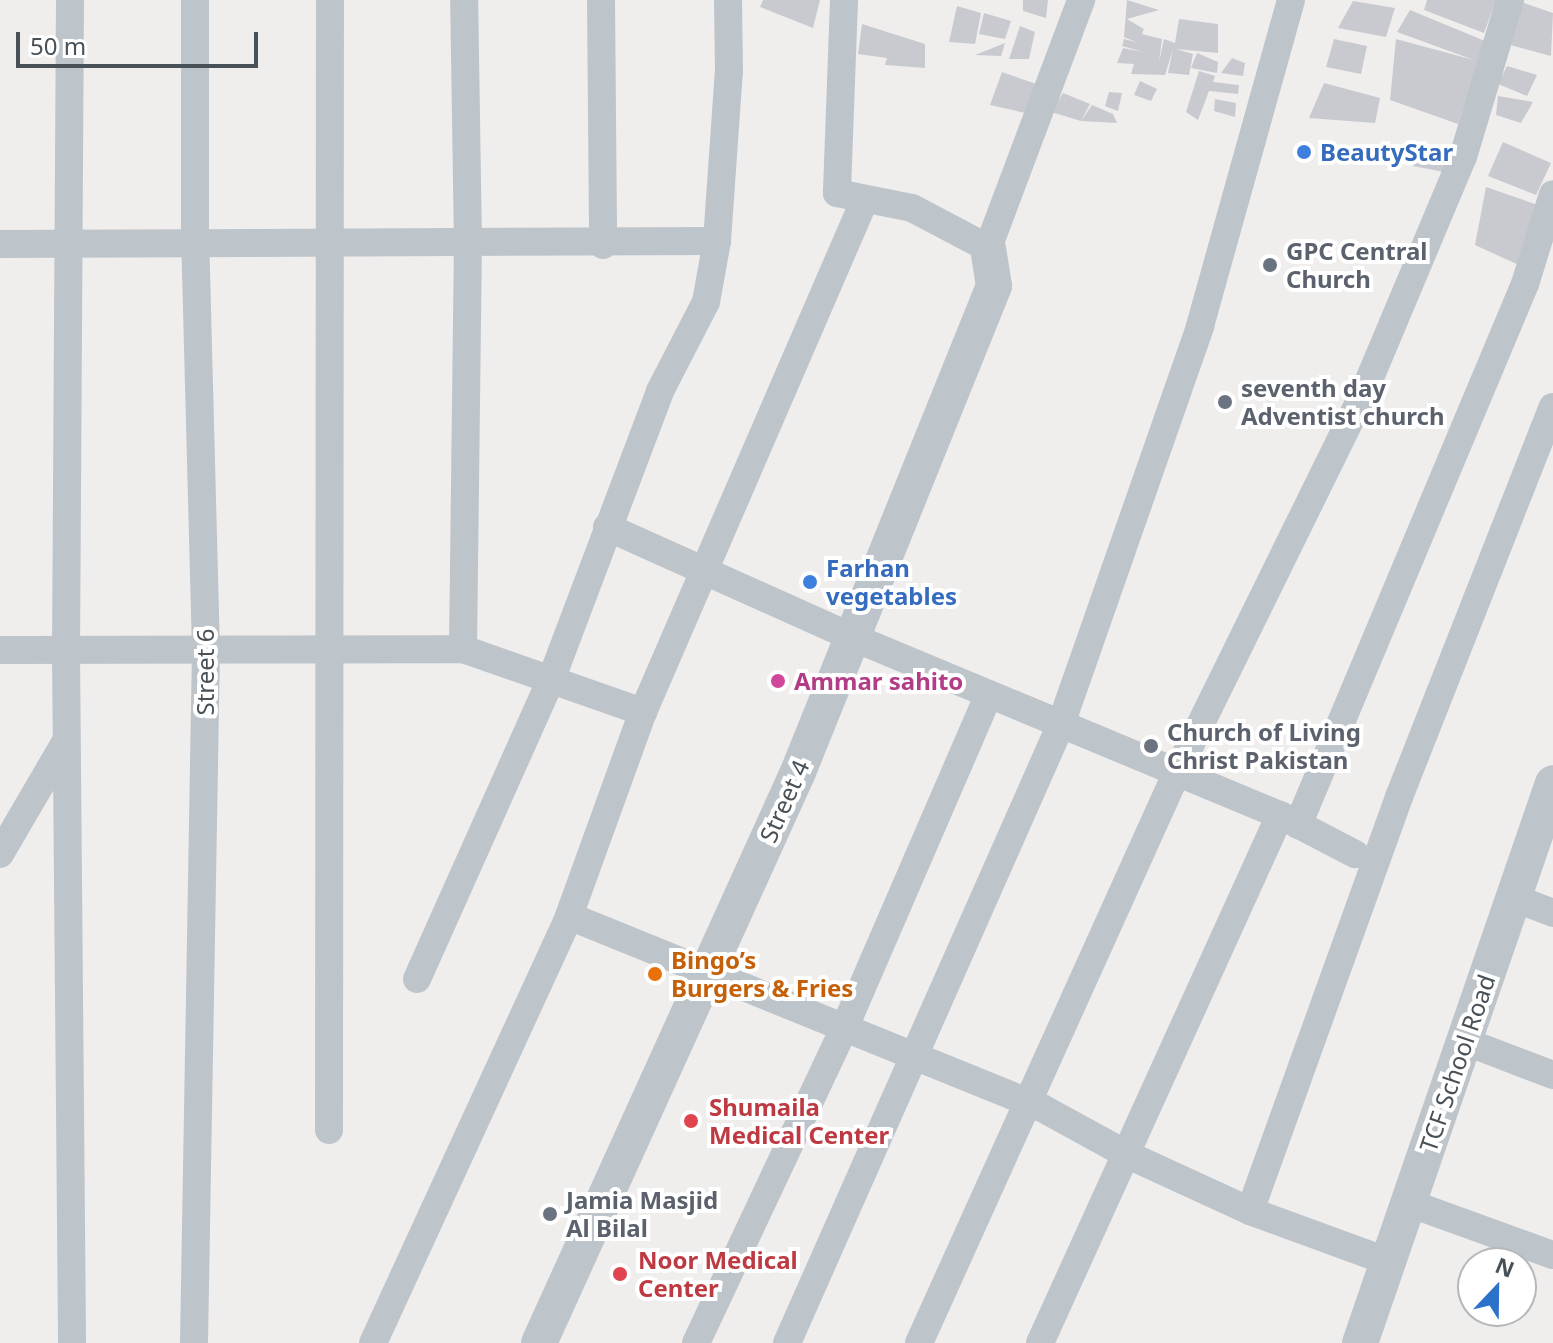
<!DOCTYPE html>
<meta charset="utf-8">
<style>
body{margin:0}
#map{position:relative;width:1553px;height:1343px;overflow:hidden;background:#f0eded;font-family:"Noto Sans",sans-serif}
div>[style]{position:absolute}
[style*='--x']{left:calc(var(--x)*1px);top:calc(var(--y)*1px);width:calc(var(--w)*1px);rotate:calc(var(--a)*1deg)}
.building>*{inset:0;background:#c9cad0}
.minor>*{height:28px;margin:-14px;padding:0 14px;transform-origin:14px;border-radius:14px;background:#bdc5cb}
.tertiary>*{height:36px;margin:-18px;padding:0 18px;transform-origin:18px;border-radius:18px;background:#bdc5cb}
.dots>*{width:22px;height:22px;translate:-50% -50%;box-sizing:border-box;border:4px solid #fff;border-radius:50%}
span{translate:-50% -50%;white-space:nowrap;text-align:center;line-height:1.15;-webkit-text-stroke:8px #fff;paint-order:stroke}
.shop-label{font-size:24px;color:#366cbe;font-weight:700}
.left{translate:0 -50%;text-align:left}
.worship-label{font-size:24px;color:#5b616d;font-weight:700}
.street-label{font-size:24px;color:#485158}
.hotel-label{font-size:24px;color:#b23c85;font-weight:700}
.food-label{font-size:24px;color:#c56008;font-weight:700}
.health-label{font-size:24px;color:#be3a42;font-weight:700}
.north{position:absolute;left:1457px;top:1247px;width:80px;height:80px;box-sizing:border-box;background:#fff;border:2px solid #b6b9bc;border-radius:50%;rotate:22deg;font-size:22px;font-weight:700;line-height:32px;text-align:center;color:#485158}
.north::after{content:'';display:block;margin:auto;width:28px;height:36px;background:#2d72ca;clip-path:polygon(50% 0,100% 100%,50% 72%,0 100%)}
.scale{position:absolute;left:16px;top:32px;width:242px;height:36px;box-sizing:border-box;border:4px solid #485158;border-top:0;padding-left:10px;font-size:24px;line-height:28px;white-space:nowrap;color:#485158;-webkit-text-stroke:6px #fff;paint-order:stroke}
</style>
<div id="map">
<div class="building">
<div style="clip-path:polygon(763px 0,820px 0,813px 28px,760px 7px)"></div>
<div style="clip-path:polygon(1023px 0,1048px 0,1046px 18px,1023px 11px)"></div>
<div style="clip-path:polygon(1127px 0,1159px 10px,1127px 19px,1144px 29px,1142px 34px,1162px 39px,1159px 62px,1164px 39px,1175px 43px,1179px 19px,1218px 24px,1218px 53px,1176px 49px,1193px 54px,1189px 75px,1168px 73px,1173px 49px,1165px 75px,1131px 74px,1134px 64px,1117px 63px,1123px 48px,1143px 52px,1122px 46px,1124px 39px,1136px 42px,1124px 37px)"></div>
<div style="clip-path:polygon(1427px 0,1508px 0,1496px 0,1484px 33px,1424px 10px)"></div>
<div style="clip-path:polygon(1353px 1px,1395px 8px,1386px 37px,1338px 28px)"></div>
<div style="clip-path:polygon(1521px 2px,1553px 13px,1551px 56px,1510px 45px)"></div>
<div style="clip-path:polygon(957px 6px,981px 13px,975px 44px,949px 42px)"></div>
<div style="clip-path:polygon(1410px 10px,1485px 41px,1458px 124px,1390px 100px,1396px 39px,1474px 60px,1397px 32px)"></div>
<div style="clip-path:polygon(984px 13px,1011px 21px,1005px 39px,979px 34px)"></div>
<div style="clip-path:polygon(862px 24px,925px 44px,925px 68px,885px 65px,887px 58px,858px 54px)"></div>
<div style="clip-path:polygon(1020px 26px,1035px 32px,1029px 59px,1009px 59px)"></div>
<div style="clip-path:polygon(1334px 39px,1367px 46px,1361px 74px,1326px 67px)"></div>
<div style="clip-path:polygon(1005px 43px,1001px 56px,975px 55px)"></div>
<div style="clip-path:polygon(1197px 53px,1218px 62px,1217px 73px,1191px 68px)"></div>
<div style="clip-path:polygon(1232px 58px,1245px 63px,1243px 76px,1221px 73px)"></div>
<div style="clip-path:polygon(1507px 66px,1537px 75px,1527px 96px,1498px 84px)"></div>
<div style="clip-path:polygon(1199px 71px,1215px 76px,1213px 82px,1239px 85px,1238px 94px,1209px 91px,1198px 120px,1186px 112px)"></div>
<div style="clip-path:polygon(1002px 72px,1045px 87px,1034px 115px,990px 105px)"></div>
<div style="clip-path:polygon(1140px 81px,1157px 89px,1151px 101px,1134px 95px)"></div>
<div style="clip-path:polygon(1324px 83px,1380px 98px,1375px 123px,1309px 118px)"></div>
<div style="clip-path:polygon(1109px 92px,1122px 93px,1118px 111px,1105px 106px)"></div>
<div style="clip-path:polygon(1063px 93px,1090px 104px,1081px 121px,1092px 105px,1113px 114px,1117px 123px,1081px 121px,1051px 112px)"></div>
<div style="clip-path:polygon(1498px 96px,1533px 102px,1521px 123px,1496px 115px)"></div>
<div style="clip-path:polygon(1215px 99px,1236px 103px,1235px 117px,1214px 111px)"></div>
<div style="clip-path:polygon(1503px 142px,1551px 163px,1536px 195px,1488px 176px)"></div>
<div style="clip-path:polygon(1418px 149px,1454px 155px,1449px 173px,1413px 166px)"></div>
<div style="clip-path:polygon(1486px 187px,1538px 205px,1521px 266px,1475px 245px)"></div>
</div>
<div class="minor">
<div style="--x:70;--y:0;--w:651;--a:90.35"></div>
<div style="--x:66;--y:651;--w:692;--a:89.5"></div>
<div style="--x:601;--y:0;--w:245;--a:89.5"></div>
<div style="--x:844;--y:0;--w:193;--a:92.1"></div>
<div style="--x:837;--y:193;--w:76;--a:11.3"></div>
<div style="--x:912;--y:208;--w:86;--a:27.8"></div>
<div style="--x:988;--y:248;--w:265;--a:-69.4"></div>
<div style="--x:0;--y:244;--w:717;--a:-0.24"></div>
<div style="--x:607;--y:527;--w:269;--a:24.2"></div>
<div style="--x:852;--y:637;--w:464;--a:22.6"></div>
<div style="--x:1280;--y:815;--w:85;--a:27.5"></div>
<div style="--x:463;--y:649;--w:404;--a:-89.3"></div>
<div style="--x:468;--y:245;--w:245;--a:-90.9"></div>
<div style="--x:0;--y:650;--w:463;--a:-0.1"></div>
<div style="--x:463;--y:649;--w:191;--a:19.3"></div>
<div style="--x:1298;--y:825;--w:587;--a:-67.24"></div>
<div style="--x:1525;--y:284;--w:94;--a:-72.7"></div>
<div style="--x:0;--y:854;--w:131;--a:-59.7"></div>
<div style="--x:1514;--y:898;--w:42;--a:21"></div>
<div style="--x:569;--y:916;--w:510;--a:22.09"></div>
<div style="--x:1042;--y:1108;--w:96;--a:28.7"></div>
<div style="--x:1126;--y:1154;--w:136;--a:24.7"></div>
<div style="--x:1250;--y:1211;--w:148;--a:20.1"></div>
<div style="--x:417;--y:979;--w:328;--a:-65.9"></div>
<div style="--x:551;--y:680;--w:309;--a:-69.3"></div>
<div style="--x:660;--y:391;--w:100;--a:-62.7"></div>
<div style="--x:706;--y:302;--w:62;--a:-79.8"></div>
<div style="--x:717;--y:241;--w:170;--a:-86"></div>
<div style="--x:729;--y:71;--w:71;--a:-90.8"></div>
<div style="--x:1464;--y:1041;--w:95;--a:20.9"></div>
<div style="--x:329;--y:1130;--w:1130;--a:-89.95"></div>
<div style="--x:1409;--y:1203;--w:153;--a:19.9"></div>
<div style="--x:1250;--y:1211;--w:440;--a:-70.2"></div>
<div style="--x:1399;--y:797;--w:419;--a:-68.5"></div>
<div style="--x:194;--y:1343;--w:691;--a:-89.01"></div>
<div style="--x:206;--y:652;--w:407;--a:-91.5"></div>
<div style="--x:195;--y:245;--w:245;--a:-90"></div>
<div style="--x:373;--y:1343;--w:470;--a:-65.3"></div>
<div style="--x:569;--y:916;--w:217;--a:-70.1"></div>
<div style="--x:643;--y:712;--w:559;--a:-66.6"></div>
<div style="--x:696;--y:1343;--w:347;--a:-64.8"></div>
<div style="--x:844;--y:1029;--w:365;--a:-66.6"></div>
<div style="--x:787;--y:1343;--w:677;--a:-66.12"></div>
<div style="--x:1061;--y:724;--w:422;--a:-70.7"></div>
<div style="--x:1200;--y:326;--w:338;--a:-74.4"></div>
<div style="--x:919;--y:1343;--w:627;--a:-65.68"></div>
<div style="--x:1177;--y:772;--w:424;--a:-63.8"></div>
<div style="--x:1364;--y:392;--w:255;--a:-67.2"></div>
<div style="--x:1463;--y:157;--w:164;--a:-73.3"></div>
<div style="--x:1040;--y:1343;--w:580;--a:-65.56"></div>
</div>
<div class="tertiary">
<div style="--x:539;--y:1343;--w:627;--a:-65.6"></div>
<div style="--x:798;--y:772;--w:524;--a:-68.04"></div>
<div style="--x:994;--y:286;--w:38;--a:-99"></div>
<div style="--x:1360;--y:1343;--w:592;--a:-70.98"></div>
</div>
<div class="dots">
<div style="left:1304px;top:152px;background:#3f7fe0"></div>
<div style="left:1270px;top:265px;background:#6b7280"></div>
<div style="left:1225px;top:402px;background:#6b7280"></div>
<div style="left:810px;top:582px;background:#3f7fe0"></div>
<div style="left:778px;top:681px;background:#d1479c"></div>
<div style="left:1151px;top:746px;background:#6b7280"></div>
<div style="left:655px;top:974px;background:#e8710a"></div>
<div style="left:691px;top:1121px;background:#e0444e"></div>
<div style="left:550px;top:1214px;background:#6b7280"></div>
<div style="left:620px;top:1274px;background:#e0444e"></div>
</div>
<div class="shop-label">
<span class="left" style="left:1320px;top:152px">BeautyStar</span>
<span class="left" style="left:826px;top:582px">Farhan<br>vegetables</span>
</div>
<div class="worship-label">
<span class="left" style="left:1286px;top:265px">GPC Central<br>Church</span>
<span class="left" style="left:1241px;top:402px">seventh day<br>Adventist church</span>
<span class="left" style="left:1167px;top:746px">Church of Living<br>Christ Pakistan</span>
<span class="left" style="left:566px;top:1214px">Jamia Masjid<br>Al Bilal</span>
</div>
<div class="street-label">
<span style="left:205px;top:672px;rotate:-90deg">Street 6</span>
<span style="left:784px;top:801px;rotate:-66deg">Street 4</span>
<span style="left:1457px;top:1063px;rotate:-71deg">TCF School Road</span>
</div>
<div class="hotel-label">
<span class="left" style="left:794px;top:681px">Ammar sahito</span>
</div>
<div class="food-label">
<span class="left" style="left:671px;top:974px">Bingo’s<br>Burgers &amp; Fries</span>
</div>
<div class="health-label">
<span class="left" style="left:709px;top:1121px">Shumaila<br>Medical Center</span>
<span class="left" style="left:638px;top:1274px">Noor Medical<br>Center</span>
</div>
<div class="north">N</div>
<div class="scale">50 m</div>
</div>
